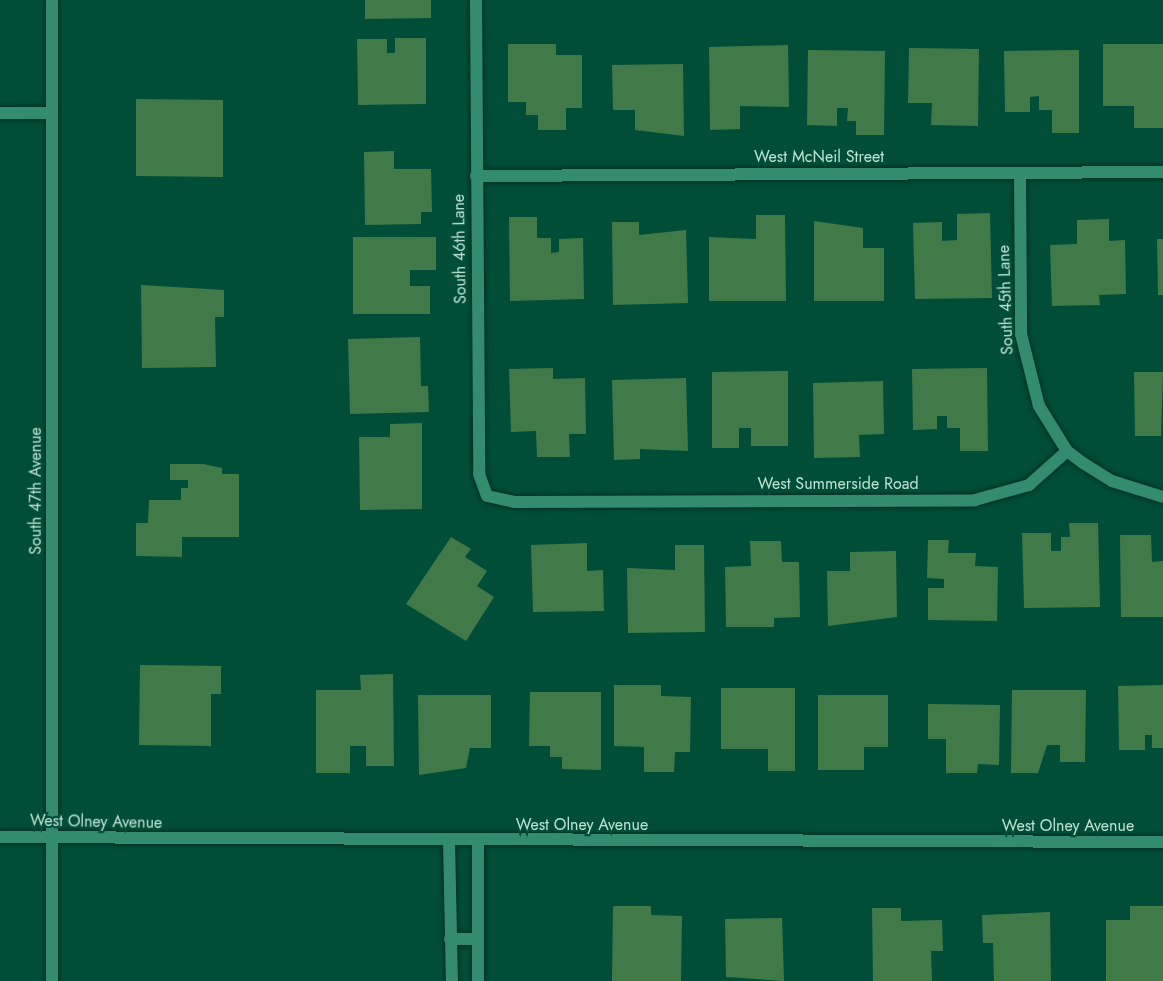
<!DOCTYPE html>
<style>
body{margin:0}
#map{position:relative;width:1163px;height:981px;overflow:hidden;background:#004e38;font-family:Jost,sans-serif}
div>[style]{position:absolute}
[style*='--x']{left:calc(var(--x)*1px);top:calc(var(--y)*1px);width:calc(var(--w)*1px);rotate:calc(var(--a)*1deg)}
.building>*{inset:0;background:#417a49}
.roads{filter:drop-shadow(0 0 2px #003022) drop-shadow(0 0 2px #003022)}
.minor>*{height:12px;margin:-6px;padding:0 6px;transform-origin:6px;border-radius:6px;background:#348c6f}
span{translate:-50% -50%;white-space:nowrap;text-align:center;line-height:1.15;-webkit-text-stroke:4.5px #004e38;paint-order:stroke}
.street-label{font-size:16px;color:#bbe3d2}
</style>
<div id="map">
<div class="building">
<div style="clip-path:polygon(365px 0,431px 0,431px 18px,365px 19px)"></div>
<div style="clip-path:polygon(395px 38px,426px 38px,426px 104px,358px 105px,357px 39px,387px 39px,387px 53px,395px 53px)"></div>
<div style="clip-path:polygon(508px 44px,556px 44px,556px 55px,582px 55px,582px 108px,566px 108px,566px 130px,538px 130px,538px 115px,526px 115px,526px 102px,508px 102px)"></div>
<div style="clip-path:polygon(1103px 44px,1163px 44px,1163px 128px,1134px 128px,1134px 106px,1103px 106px)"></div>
<div style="clip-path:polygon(788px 45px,789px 107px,740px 106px,740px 129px,710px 130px,709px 47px)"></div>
<div style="clip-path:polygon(909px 48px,979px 49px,978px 126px,931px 125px,932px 103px,908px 103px)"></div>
<div style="clip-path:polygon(808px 50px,885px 51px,884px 135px,856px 135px,856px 121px,847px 121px,848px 108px,837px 108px,837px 126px,807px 125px)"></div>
<div style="clip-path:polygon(1079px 50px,1079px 133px,1052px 133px,1052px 110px,1039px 110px,1039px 96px,1030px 97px,1030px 112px,1005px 112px,1004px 51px)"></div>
<div style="clip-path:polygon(683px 64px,684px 136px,635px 130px,635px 110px,613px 110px,612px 65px)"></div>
<div style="clip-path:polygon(136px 99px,223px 100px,223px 177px,136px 176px)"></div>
<div style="clip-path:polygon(394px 151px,394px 169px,431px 169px,432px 212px,421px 212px,421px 224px,365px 225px,364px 152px)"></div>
<div style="clip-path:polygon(990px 213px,992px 298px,915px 299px,913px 223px,942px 222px,942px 241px,957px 240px,957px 214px)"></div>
<div style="clip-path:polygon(756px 215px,785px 215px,786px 301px,709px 301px,709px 237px,756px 239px)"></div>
<div style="clip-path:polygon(509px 217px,537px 217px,537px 238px,551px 238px,551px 253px,559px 252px,559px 239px,583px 238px,584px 299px,510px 301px)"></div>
<div style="clip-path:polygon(1109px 219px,1109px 241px,1125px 240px,1126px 294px,1099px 295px,1100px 305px,1052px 306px,1050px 245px,1077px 244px,1077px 220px)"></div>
<div style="clip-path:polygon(814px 221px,863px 228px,863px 248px,884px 248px,884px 301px,814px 301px)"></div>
<div style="clip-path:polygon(612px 222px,639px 222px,639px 235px,686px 230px,688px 303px,613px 305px)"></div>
<div style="clip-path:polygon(353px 237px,436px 237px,436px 270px,410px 270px,410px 286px,430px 286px,430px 314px,353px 314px)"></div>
<div style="clip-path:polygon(1157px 239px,1163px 239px,1163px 295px,1158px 295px)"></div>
<div style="clip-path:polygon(141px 285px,224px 290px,224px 317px,215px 317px,216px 367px,142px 368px)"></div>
<div style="clip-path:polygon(420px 337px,421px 386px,428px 386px,429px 412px,350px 414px,348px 339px)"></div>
<div style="clip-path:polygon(553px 368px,553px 379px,585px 378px,586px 434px,569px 434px,570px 457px,537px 457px,536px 431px,511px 432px,509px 369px)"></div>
<div style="clip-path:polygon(987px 368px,988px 451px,960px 451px,960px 428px,947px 428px,947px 416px,937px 416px,937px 429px,913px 430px,912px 369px)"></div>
<div style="clip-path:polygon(788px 371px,788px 446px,751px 446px,751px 428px,739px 428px,739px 448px,712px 448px,712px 372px)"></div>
<div style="clip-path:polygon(1134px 372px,1163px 372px,1161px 436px,1135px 436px)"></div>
<div style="clip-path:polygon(686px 378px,688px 451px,640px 449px,640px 459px,614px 460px,612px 380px)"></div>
<div style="clip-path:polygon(883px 381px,884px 434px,859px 435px,860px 457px,814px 458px,813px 383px)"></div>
<div style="clip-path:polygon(422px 423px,422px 509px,360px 510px,359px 437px,390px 437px,390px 424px)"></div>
<div style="clip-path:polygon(170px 464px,203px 464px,222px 468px,222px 474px,239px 474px,239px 537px,182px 537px,182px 557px,136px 556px,136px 523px,148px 523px,149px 500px,181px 500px,181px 488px,188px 488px,188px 480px,170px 480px)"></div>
<div style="clip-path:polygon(1069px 523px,1098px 523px,1100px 607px,1024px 608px,1022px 533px,1051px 533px,1051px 551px,1061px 551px,1061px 537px,1070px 537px)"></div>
<div style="clip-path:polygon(1120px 535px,1151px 535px,1152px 562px,1163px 561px,1163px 617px,1121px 617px)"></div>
<div style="clip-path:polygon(451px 537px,471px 549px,465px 557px,487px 571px,477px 586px,494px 597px,466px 641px,406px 604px)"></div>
<div style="clip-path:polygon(928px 540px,949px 540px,948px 553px,976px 553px,975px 566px,998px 567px,997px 621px,928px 620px,928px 588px,944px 588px,944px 579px,927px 578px)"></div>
<div style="clip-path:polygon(750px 541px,781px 541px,782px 562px,799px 562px,800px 617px,774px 618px,774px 627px,726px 627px,725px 567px,751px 566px)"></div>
<div style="clip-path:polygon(587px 543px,587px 571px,603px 570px,604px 611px,533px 612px,531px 545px)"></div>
<div style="clip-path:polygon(675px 545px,704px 545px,705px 632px,628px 633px,627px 568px,675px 570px)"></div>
<div style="clip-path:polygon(896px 551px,897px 617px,828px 626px,827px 571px,850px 571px,850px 552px)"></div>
<div style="clip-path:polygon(140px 665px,221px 666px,221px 694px,211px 694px,211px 746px,139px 745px)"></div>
<div style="clip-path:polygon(393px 674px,394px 766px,366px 766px,366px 746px,350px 746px,350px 773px,316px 773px,316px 690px,361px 690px,360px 675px)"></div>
<div style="clip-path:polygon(614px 685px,661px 685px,661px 696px,691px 697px,690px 752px,675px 752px,674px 772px,644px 772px,644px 747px,614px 746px)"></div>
<div style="clip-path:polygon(1163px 685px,1163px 748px,1152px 748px,1152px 735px,1145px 735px,1145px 750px,1119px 750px,1118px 686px)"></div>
<div style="clip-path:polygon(721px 688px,795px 688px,795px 771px,768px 771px,768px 749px,721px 749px)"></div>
<div style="clip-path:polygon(1012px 690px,1086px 690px,1085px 762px,1060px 762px,1060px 745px,1047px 745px,1038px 773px,1011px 773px)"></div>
<div style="clip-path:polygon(530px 692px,601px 692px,601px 770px,562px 769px,562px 757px,550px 757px,550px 746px,529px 746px)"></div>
<div style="clip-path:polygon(418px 695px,491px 695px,491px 748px,470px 748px,466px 768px,419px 775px)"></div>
<div style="clip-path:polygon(818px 695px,888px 695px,888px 747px,864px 747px,864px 770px,818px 770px)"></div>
<div style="clip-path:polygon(928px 704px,1000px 705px,999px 765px,978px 764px,977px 773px,946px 773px,946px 739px,928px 739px)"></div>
<div style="clip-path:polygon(613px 906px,651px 906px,651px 915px,682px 916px,681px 981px,612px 981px)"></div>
<div style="clip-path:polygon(1130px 906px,1163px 906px,1163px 981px,1106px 981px,1106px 920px,1130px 920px)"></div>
<div style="clip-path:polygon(872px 908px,901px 908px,901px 921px,942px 920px,943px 951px,931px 951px,932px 981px,873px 981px)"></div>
<div style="clip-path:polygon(1050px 912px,1051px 981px,994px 981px,993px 943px,983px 943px,982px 915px)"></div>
<div style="clip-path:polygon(782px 918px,784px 981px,726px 977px,725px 919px)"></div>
</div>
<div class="roads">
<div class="minor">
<div style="--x:52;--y:0;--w:981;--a:90"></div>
<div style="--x:476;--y:0;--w:474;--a:89.6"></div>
<div style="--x:479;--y:474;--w:23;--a:70"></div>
<div style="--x:487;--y:496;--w:29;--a:12"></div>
<div style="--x:515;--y:502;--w:460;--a:-0.2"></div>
<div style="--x:975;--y:500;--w:56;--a:-15.5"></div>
<div style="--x:1029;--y:485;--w:51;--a:-41.8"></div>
<div style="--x:0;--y:113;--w:51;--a:0"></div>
<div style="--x:1020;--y:173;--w:161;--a:89.6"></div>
<div style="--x:1021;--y:334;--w:74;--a:76"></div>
<div style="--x:1039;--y:406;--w:53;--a:58.1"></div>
<div style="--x:1067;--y:451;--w:20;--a:37"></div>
<div style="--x:1083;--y:463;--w:34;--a:32"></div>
<div style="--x:1112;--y:481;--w:53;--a:17.4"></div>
<div style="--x:476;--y:176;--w:687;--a:-0.33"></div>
<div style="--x:0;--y:837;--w:1163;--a:0.25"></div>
<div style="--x:449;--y:841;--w:140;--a:88.8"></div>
<div style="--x:450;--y:939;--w:27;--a:0"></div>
<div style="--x:478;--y:981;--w:140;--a:-90"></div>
</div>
</div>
<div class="street-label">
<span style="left:819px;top:157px">West McNeil Street</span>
<span style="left:460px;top:249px;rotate:-91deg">South 46th Lane</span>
<span style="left:1006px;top:300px;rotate:-92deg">South 45th Lane</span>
<span style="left:838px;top:484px">West Summerside Road</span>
<span style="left:36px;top:491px;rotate:-90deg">South 47th Avenue</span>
<span style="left:96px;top:822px;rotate:1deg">West Olney Avenue</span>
<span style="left:582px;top:825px">West Olney Avenue</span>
<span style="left:1068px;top:826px">West Olney Avenue</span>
</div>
</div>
